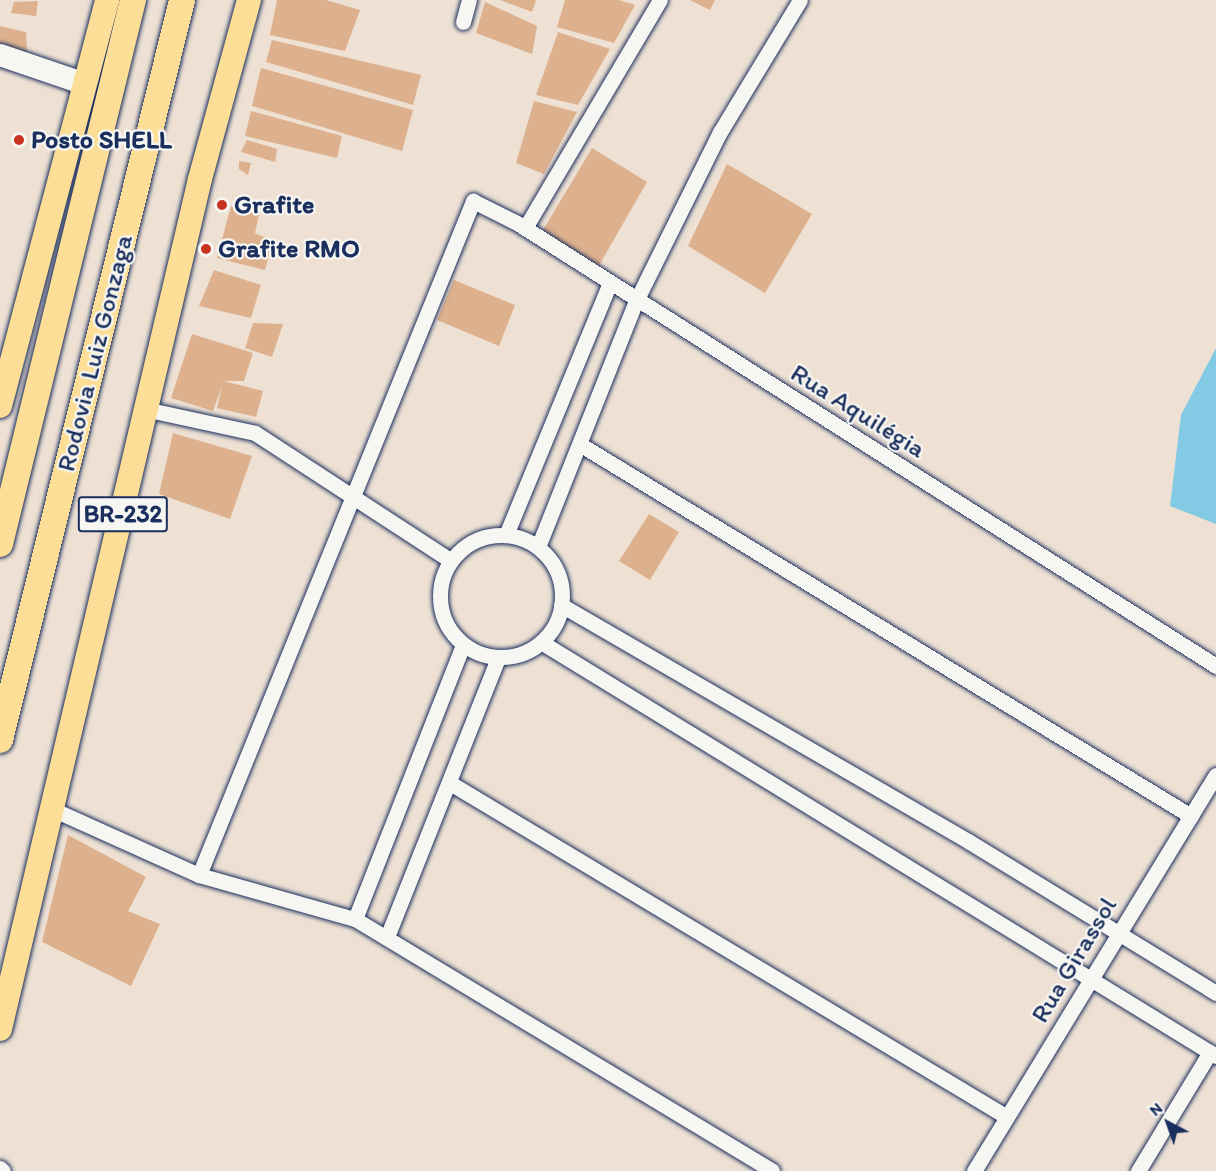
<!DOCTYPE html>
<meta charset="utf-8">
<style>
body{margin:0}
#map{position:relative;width:1216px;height:1171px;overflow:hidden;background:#eee1d4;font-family:Itim,sans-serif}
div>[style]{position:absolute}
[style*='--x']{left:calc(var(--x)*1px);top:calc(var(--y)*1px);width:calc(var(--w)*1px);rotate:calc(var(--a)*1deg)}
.water>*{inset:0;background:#83cae4}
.building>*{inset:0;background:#ddb18e}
.roads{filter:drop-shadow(0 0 2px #1b2f5e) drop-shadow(0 0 2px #1b2f5e)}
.minor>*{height:15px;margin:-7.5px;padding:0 7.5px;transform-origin:7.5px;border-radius:7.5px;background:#f6f6f2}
.minor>.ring{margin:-7.5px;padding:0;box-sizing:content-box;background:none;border:15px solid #f6f6f2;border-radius:50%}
.secondary>*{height:22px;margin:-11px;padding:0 11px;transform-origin:11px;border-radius:11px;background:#f6f6f2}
.primary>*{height:24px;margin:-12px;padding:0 12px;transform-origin:12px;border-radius:12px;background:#fcde96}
.trunk>*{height:26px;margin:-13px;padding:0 13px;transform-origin:13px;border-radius:13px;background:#fcde96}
.dots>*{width:16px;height:16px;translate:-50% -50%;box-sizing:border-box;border:3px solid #f6f6f2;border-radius:50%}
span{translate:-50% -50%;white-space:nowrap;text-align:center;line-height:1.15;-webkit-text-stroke:4.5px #f6f6f2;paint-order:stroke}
.shield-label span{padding:2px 4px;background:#f6f6f2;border:2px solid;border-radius:4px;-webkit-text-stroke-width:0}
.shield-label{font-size:24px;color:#1b2f5e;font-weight:700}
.poi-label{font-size:26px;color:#1b2f5e;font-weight:700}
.left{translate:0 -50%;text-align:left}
.street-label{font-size:26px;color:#1b2f5e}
.north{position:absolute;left:1138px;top:1093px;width:60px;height:60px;-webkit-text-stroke:4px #f6f6f2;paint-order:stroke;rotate:319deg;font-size:16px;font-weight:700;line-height:24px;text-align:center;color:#1b2f5e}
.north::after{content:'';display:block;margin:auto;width:21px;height:27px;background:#1b2f5e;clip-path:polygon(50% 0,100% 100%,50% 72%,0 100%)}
</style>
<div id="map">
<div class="water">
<div style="clip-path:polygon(1216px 348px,1216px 524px,1170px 506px,1181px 415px)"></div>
</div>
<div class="building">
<div style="clip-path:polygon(277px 0,326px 0,360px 10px,345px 51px,270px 35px)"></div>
<div style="clip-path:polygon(500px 0,536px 0,532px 12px)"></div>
<div style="clip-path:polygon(565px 0,619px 0,635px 5px,614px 43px,557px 27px)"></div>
<div style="clip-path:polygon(690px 0,715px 0,710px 10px)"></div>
<div style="clip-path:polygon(38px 1px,36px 16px,11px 13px,14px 2px)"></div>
<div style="clip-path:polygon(485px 2px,537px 26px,532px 54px,476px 33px)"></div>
<div style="clip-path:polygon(0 26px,26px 32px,27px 52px,0 45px)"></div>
<div style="clip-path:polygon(558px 32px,610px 49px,578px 105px,536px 95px)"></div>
<div style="clip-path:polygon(272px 40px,421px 75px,413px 105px,266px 62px)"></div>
<div style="clip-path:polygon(261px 68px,413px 110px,402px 151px,252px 106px)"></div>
<div style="clip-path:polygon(534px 101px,577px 112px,544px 174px,516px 163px)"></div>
<div style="clip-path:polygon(251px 111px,342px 136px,337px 158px,245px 136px)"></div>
<div style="clip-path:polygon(247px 140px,277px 149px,275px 162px,241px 152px)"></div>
<div style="clip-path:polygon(592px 148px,647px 182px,597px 269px,543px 230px)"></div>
<div style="clip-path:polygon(239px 161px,251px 163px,248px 175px,239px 169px)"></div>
<div style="clip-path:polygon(727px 164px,812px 214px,765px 293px,688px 246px)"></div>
<div style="clip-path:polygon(231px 206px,259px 215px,255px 233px,273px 241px,265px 270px,217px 258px)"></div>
<div style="clip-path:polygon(214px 270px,261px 285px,251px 318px,199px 306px)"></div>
<div style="clip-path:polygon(454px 280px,515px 305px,499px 346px,437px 320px)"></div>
<div style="clip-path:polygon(253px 323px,283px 324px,272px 357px,245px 348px)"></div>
<div style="clip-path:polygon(192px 334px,253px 353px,244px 381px,223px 381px,263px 391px,256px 417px,217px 408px,222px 386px,213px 411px,171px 398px)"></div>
<div style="clip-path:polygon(173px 433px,252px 456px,230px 519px,159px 494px)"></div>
<div style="clip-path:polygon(649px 514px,679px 532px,650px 580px,619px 561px)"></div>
<div style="clip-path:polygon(68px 835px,146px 877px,128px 911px,160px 924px,131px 986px,42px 942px)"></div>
</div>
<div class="roads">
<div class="minor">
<div style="--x:463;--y:22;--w:23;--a:-75"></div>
<div style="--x:525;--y:228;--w:265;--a:-59.4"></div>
<div style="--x:149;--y:410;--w:108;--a:12.2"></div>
<div style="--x:255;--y:433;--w:234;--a:33.1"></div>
<div style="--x:581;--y:445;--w:714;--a:31.31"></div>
<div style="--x:506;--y:535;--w:270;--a:-67.6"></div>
<div class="ring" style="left:440px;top:535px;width:107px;height:107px"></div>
<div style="--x:538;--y:547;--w:265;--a:-68.3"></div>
<div style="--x:636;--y:301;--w:189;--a:-63.6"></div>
<div style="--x:720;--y:132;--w:154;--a:-58.8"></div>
<div style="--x:561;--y:605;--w:470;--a:30.1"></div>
<div style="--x:968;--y:841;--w:291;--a:31.5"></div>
<div style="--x:541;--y:642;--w:792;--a:31.52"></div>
<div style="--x:450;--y:783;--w:649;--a:30.95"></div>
<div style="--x:52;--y:809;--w:161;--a:24.2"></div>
<div style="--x:199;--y:875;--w:162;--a:15.8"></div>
<div style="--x:355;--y:919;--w:487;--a:31.1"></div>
<div style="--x:199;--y:875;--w:728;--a:-67.88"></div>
<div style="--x:473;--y:201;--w:49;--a:26.6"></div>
<div style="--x:517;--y:223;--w:828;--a:32.36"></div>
<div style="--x:355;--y:919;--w:295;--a:-68.5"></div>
<div style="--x:387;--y:937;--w:300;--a:-68.3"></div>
<div style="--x:0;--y:1168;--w:4;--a:45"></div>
<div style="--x:974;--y:1171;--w:464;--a:-58.6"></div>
<div style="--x:1138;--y:1171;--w:139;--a:-58.8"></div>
</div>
<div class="secondary">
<div style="--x:0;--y:55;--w:90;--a:18.8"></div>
</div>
<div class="primary">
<div style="--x:0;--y:406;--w:420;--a:-75.2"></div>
<div style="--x:0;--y:1029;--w:873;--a:-76.76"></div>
<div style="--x:200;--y:179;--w:186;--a:-74.7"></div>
</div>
<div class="trunk">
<div style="--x:0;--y:544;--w:560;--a:-76.26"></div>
<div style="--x:0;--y:740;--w:762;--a:-76.18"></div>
</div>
</div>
<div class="dots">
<div style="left:19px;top:140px;background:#c8321e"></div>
<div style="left:222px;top:205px;background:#c8321e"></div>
<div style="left:206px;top:249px;background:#c8321e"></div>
</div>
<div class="shield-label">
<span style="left:123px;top:514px">BR-232</span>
</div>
<div class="poi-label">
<span class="left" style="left:31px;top:140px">Posto SHELL</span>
<span class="left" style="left:234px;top:205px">Grafite</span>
<span class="left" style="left:218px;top:249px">Grafite RMO</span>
</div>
<div class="street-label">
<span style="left:95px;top:353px;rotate:-76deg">Rodovia Luiz Gonzaga</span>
<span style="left:858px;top:411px;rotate:32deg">Rua Aquilégia</span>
<span style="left:1074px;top:960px;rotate:-59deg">Rua Girassol</span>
</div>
<div class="north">N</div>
</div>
